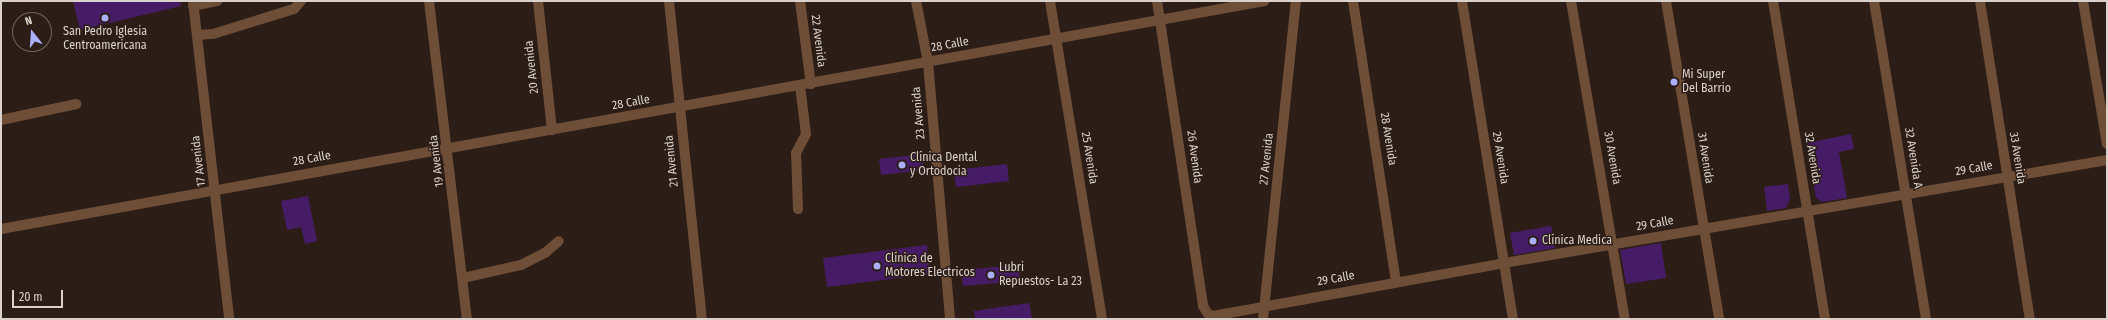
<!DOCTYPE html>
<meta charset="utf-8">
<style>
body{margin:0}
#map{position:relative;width:2108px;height:320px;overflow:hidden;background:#2c1e17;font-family:"Fira Sans Condensed",sans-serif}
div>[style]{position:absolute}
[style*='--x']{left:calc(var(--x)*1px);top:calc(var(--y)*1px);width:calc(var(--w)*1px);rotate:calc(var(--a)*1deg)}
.building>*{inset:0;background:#471c66}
.minor>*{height:10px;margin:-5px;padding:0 5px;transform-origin:5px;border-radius:5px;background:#6f4e38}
.dots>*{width:11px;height:11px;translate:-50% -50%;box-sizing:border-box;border:2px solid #2c1e17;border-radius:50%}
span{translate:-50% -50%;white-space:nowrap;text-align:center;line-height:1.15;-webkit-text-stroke:3px #2c1e17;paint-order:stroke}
.poi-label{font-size:12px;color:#dbd1cc}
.left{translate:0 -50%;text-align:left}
.street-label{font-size:12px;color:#dbd1cc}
.frame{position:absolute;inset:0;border:2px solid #dbd1cc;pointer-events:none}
.north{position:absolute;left:12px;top:12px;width:40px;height:40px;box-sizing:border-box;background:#2c1e17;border:1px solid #72665f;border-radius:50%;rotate:343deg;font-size:11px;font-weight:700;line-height:16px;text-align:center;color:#dbd1cc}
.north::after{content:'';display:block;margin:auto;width:14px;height:18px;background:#acaffb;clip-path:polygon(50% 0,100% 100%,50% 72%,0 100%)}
.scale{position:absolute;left:12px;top:290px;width:51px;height:18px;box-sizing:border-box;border:2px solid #dbd1cc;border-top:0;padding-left:5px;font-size:12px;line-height:14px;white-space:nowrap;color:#dbd1cc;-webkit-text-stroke:3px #2c1e17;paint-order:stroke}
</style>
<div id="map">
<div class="building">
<div style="clip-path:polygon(73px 1px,180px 1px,181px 6px,80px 30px)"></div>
<div style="clip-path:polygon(1851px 134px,1854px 149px,1839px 152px,1847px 198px,1822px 202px,1816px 198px,1807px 143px)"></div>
<div style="clip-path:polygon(922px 154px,924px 170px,881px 175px,879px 159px)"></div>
<div style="clip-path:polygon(1007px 164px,1009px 181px,956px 187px,954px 170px)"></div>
<div style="clip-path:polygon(1788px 184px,1790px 199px,1786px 208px,1767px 211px,1764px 187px)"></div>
<div style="clip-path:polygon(308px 196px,317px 241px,305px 244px,301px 227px,287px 230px,281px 201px)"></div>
<div style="clip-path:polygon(1551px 226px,1555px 248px,1514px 255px,1510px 233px)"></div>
<div style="clip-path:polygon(1661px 243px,1666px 278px,1626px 284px,1620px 250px)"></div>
<div style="clip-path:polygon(927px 245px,930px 274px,827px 287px,823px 258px)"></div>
<div style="clip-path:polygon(1019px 265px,1020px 281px,963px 286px,961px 270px)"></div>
<div style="clip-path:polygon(1029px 303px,1032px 319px,975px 319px,974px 311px)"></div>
</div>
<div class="minor">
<div style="--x:193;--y:1;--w:320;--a:83.5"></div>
<div style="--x:429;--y:1;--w:320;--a:83.2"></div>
<div style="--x:538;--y:1;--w:130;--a:83.8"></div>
<div style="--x:669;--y:1;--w:320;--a:84.1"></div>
<div style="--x:800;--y:1;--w:84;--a:82.5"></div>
<div style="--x:916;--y:1;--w:62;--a:78.9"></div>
<div style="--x:928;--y:62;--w:258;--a:85.1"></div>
<div style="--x:1050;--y:1;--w:322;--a:80.7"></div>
<div style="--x:1157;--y:1;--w:308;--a:81.4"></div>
<div style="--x:1203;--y:306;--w:9;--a:58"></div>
<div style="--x:1208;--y:314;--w:5;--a:22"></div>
<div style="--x:1213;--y:316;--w:296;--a:-10.3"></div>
<div style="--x:1504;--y:263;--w:612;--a:-9.69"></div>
<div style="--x:1353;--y:1;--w:284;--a:81.3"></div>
<div style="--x:1462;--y:1;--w:322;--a:80.9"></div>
<div style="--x:1571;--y:1;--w:323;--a:80.4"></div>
<div style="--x:1666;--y:1;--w:322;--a:80.5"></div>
<div style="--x:1773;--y:1;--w:322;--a:80.7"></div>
<div style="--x:1874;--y:1;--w:322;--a:80.7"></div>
<div style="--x:1980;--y:1;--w:322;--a:81.1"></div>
<div style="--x:2083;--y:1;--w:145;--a:80.5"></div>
<div style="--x:193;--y:6;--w:25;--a:-12"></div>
<div style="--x:197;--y:35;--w:16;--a:-4"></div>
<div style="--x:213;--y:34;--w:85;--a:-17.2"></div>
<div style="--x:294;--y:9;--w:11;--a:-49"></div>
<div style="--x:1;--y:120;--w:77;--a:-12"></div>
<div style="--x:798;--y:209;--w:56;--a:-92"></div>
<div style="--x:796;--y:153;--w:21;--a:-62"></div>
<div style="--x:806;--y:134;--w:48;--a:-97.1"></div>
<div style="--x:1;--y:229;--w:1284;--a:-10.23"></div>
<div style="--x:463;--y:278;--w:59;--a:-12.6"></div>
<div style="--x:521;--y:265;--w:27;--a:-27"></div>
<div style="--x:545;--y:253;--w:18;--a:-41"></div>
<div style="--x:1263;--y:319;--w:320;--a:-84.1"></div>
</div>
<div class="dots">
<div style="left:105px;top:18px;background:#acaffb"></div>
<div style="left:1674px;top:82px;background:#acaffb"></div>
<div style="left:902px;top:165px;background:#acaffb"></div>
<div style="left:1533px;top:241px;background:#acaffb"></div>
<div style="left:877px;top:266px;background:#acaffb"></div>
<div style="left:991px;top:275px;background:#acaffb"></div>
</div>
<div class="poi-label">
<span style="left:105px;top:39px">San Pedro Iglesia<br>Centroamericana</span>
<span class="left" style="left:1682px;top:82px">Mi Super<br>Del Barrio</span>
<span class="left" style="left:910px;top:165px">Clínica Dental<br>y Ortodocia</span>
<span class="left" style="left:1542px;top:241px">Clínica Medica</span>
<span class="left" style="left:885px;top:266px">Clínica de<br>Motores Electricos</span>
<span class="left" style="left:999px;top:275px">Lubri<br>Repuestos- La 23</span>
</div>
<div class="street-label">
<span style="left:818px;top:41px;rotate:83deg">22 Avenida</span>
<span style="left:950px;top:45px;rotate:-10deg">28 Calle</span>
<span style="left:532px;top:67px;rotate:-96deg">20 Avenida</span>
<span style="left:631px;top:103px;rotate:-10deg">28 Calle</span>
<span style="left:919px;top:113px;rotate:-95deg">23 Avenida</span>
<span style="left:1388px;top:139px;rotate:81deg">28 Avenida</span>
<span style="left:1194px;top:157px;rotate:82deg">26 Avenida</span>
<span style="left:1089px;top:158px;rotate:81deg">25 Avenida</span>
<span style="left:1500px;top:158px;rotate:81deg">29 Avenida</span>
<span style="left:1612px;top:158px;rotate:80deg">30 Avenida</span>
<span style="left:1705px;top:158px;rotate:81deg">31 Avenida</span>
<span style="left:1812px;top:158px;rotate:81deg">32 Avenida</span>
<span style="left:1913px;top:158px;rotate:81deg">32 Avenida A</span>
<span style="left:2017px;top:158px;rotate:81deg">33 Avenida</span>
<span style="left:312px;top:159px;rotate:-10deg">28 Calle</span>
<span style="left:1267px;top:159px;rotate:-84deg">27 Avenida</span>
<span style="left:199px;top:161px;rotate:-97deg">17 Avenida</span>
<span style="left:437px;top:161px;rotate:-97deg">19 Avenida</span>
<span style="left:672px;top:161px;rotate:-96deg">21 Avenida</span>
<span style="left:1974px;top:169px;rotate:-10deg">29 Calle</span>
<span style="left:1655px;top:224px;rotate:-10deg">29 Calle</span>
<span style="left:1336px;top:279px;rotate:-10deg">29 Calle</span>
</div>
<div class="frame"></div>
<div class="north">N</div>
<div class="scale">20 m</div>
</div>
